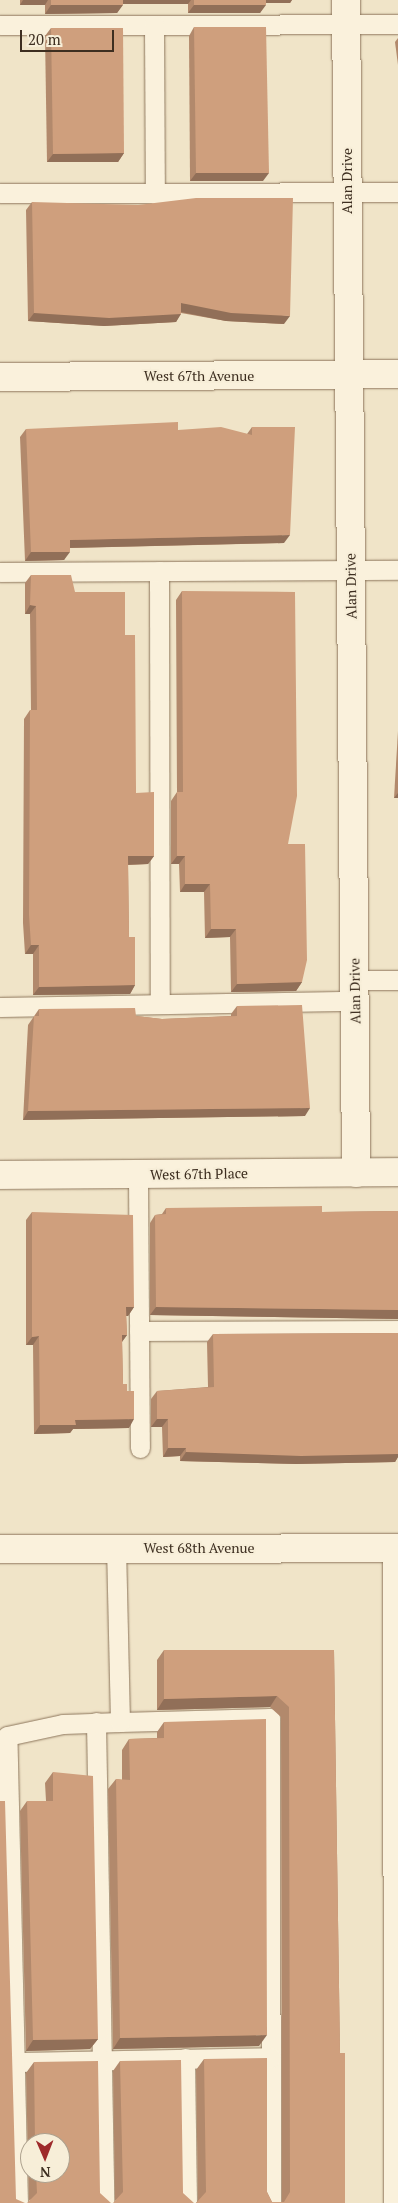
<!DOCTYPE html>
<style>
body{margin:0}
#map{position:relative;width:398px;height:2203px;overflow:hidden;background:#f0e4c8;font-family:"PT Serif",serif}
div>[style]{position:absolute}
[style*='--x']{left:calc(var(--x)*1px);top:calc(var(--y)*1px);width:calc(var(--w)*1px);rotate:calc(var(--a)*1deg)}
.roads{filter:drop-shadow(0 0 1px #8d765c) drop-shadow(0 0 1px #8d765c)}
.lane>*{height:19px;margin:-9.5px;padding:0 9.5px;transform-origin:9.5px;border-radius:9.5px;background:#faf1dc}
.street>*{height:28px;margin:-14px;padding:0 14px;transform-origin:14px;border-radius:14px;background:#faf1dc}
.secondary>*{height:28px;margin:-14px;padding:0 14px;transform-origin:14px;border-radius:14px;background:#faf1dc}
.wall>*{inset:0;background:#b2896c}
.shaded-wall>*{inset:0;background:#916f58}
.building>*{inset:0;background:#cf9f7d}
span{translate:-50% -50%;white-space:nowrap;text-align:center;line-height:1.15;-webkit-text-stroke:4px #f7eed8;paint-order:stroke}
.street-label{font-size:14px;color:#3d2e20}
.north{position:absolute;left:20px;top:2133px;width:50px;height:50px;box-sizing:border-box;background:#f7eed8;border:1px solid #ada18e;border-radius:50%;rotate:179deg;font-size:14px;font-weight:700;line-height:20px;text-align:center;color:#3d2e20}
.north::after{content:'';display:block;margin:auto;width:18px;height:22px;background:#9e2a2b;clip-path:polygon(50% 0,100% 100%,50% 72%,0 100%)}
.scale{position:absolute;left:20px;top:30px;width:94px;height:22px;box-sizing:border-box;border:2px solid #3d2e20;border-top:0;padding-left:6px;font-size:15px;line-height:18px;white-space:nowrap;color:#3d2e20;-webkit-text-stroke:4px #f7eed8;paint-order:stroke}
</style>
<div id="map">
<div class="roads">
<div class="lane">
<div style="--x:0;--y:25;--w:398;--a:-0.1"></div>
<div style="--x:154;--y:25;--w:169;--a:89.7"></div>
<div style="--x:0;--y:193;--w:398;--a:-0.1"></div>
<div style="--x:159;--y:571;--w:431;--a:89.9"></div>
<div style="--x:0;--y:572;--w:398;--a:-0.3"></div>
<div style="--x:355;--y:980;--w:43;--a:0"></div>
<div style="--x:0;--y:1007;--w:355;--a:-1"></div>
<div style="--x:138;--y:1176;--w:272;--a:89.6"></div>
<div style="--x:139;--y:1331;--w:259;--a:-0.2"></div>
<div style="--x:96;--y:1722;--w:481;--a:89"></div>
<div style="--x:120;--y:1722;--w:150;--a:-1.5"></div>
<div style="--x:270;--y:1718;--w:485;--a:89.9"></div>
<div style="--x:185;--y:2058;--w:145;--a:89.2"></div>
<div style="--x:15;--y:2062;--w:256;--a:-1.1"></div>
<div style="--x:18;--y:2203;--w:467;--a:-91.3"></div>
<div style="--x:7;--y:1736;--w:57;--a:-12.1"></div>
<div style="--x:63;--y:1724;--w:57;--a:-2"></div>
<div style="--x:120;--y:1722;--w:173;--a:-91.3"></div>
</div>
<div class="street">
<div style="--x:346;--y:0;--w:1173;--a:89.51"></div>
<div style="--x:0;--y:377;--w:398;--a:-0.4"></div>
<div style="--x:0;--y:1175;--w:398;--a:-0.4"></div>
<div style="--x:397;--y:1548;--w:655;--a:89.91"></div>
</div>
<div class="secondary">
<div style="--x:0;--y:1549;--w:398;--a:-0.1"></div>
</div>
</div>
<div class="wall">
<div style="clip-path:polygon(20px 0,292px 0,290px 3px,266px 3px,260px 13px,188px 13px,188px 4px,123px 4px,117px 13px,45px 14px,45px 5px,20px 5px)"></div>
<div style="clip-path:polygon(194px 27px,263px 181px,190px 181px,189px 36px)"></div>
<div style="clip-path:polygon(51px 28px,124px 153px,118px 162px,47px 162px,45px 36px)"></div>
<div style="clip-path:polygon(398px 38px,398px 65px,395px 42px)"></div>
<div style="clip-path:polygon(32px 202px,284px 324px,226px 321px,181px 313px,176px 322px,104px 326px,28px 321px,26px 210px)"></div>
<div style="clip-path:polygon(252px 427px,284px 543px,70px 548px,64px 560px,25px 561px,20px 437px,26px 429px,178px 430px,247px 434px)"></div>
<div style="clip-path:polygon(31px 575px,75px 592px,125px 635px,136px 793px,154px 856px,148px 864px,128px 865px,129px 937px,135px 985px,130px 994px,33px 995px,33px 954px,25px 954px,23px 923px,24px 719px,30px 710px,31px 710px,30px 614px,25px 614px,25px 583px)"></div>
<div style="clip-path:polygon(182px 591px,288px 844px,302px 982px,296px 991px,231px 992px,230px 937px,205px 938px,204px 892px,180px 892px,179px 864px,171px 864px,171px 801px,177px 792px,176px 600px)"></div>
<div style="clip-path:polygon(398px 731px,398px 798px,394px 798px)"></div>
<div style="clip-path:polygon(237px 1006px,305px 1116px,23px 1120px,28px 1025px,39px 1009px,136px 1016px,162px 1019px,231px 1016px,231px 1014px)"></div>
<div style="clip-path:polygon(166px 1208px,322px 1212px,398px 1211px,398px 1319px,150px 1315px,150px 1223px,155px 1215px,162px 1214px)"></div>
<div style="clip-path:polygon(32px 1212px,134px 1307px,128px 1316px,126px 1316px,127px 1335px,122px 1342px,123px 1384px,129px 1428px,73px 1429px,70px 1433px,34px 1434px,33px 1345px,26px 1345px,26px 1220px)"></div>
<div style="clip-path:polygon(398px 1333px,398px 1457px,395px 1462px,296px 1464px,180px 1461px,180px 1456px,163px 1457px,162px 1427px,151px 1427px,151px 1399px,157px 1391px,208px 1387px,207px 1342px,213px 1334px)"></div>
<div style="clip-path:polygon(164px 1650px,334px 1650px,340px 2053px,345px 2203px,196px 2203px,198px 2200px,196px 2070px,204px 2059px,267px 2192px,272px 2202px,282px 2202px,281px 1717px,270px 1707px,157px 1710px,157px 1660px)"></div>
<div style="clip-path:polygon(164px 1722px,259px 2046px,113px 2049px,108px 1789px,116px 1779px,122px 1780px,122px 1750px,129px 1739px,157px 1738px,157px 1732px)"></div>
<div style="clip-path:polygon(53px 1772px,98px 2039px,90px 2049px,26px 2051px,20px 1811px,27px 1801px,46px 1801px,45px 1783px)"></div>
<div style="clip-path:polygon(120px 2061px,183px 2193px,115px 2200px,113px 2071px)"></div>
<div style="clip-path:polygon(evenodd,34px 2062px,100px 2193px,29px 2200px,26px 2073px,34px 2062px,30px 2143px,60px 2143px,60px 2173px,30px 2173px,30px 2143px)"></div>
</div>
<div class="shaded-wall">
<div style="clip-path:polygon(23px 0,48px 0,45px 5px,20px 5px)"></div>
<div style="clip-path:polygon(120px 0,191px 0,188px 4px,117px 4px)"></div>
<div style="clip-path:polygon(262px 0,292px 0,290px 3px,260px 3px)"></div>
<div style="clip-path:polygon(51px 5px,123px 5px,117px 13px,45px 14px)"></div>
<div style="clip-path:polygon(194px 5px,266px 5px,260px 13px,188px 13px)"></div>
<div style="clip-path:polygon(124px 153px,118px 162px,47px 162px,53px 154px)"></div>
<div style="clip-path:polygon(196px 173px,269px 173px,263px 181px,190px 181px)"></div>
<div style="clip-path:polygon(181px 303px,290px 316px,284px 324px,226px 321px,176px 311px)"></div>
<div style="clip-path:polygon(34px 313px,181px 314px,176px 322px,104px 326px,28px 321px)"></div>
<div style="clip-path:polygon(290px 535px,284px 543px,64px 548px,70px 540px)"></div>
<div style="clip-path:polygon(31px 552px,70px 552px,64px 560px,25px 561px)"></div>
<div style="clip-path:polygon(30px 605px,36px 606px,30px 614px,25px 614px)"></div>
<div style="clip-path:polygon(398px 793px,398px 798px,394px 798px)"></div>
<div style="clip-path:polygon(128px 856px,154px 856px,148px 864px,122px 865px)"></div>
<div style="clip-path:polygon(177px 856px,185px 856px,179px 864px,171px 864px)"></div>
<div style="clip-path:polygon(185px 884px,210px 884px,204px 892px,180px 892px)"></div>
<div style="clip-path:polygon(211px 929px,236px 929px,230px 937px,205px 938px)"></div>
<div style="clip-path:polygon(31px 945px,39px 945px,33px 954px,25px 954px)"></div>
<div style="clip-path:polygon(302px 982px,296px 991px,231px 992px,237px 984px)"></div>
<div style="clip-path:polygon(135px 985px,130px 994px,33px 995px,39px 987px)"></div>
<div style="clip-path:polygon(310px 1108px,305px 1116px,23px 1120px,28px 1111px)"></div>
<div style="clip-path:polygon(126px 1307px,134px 1307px,128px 1316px,120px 1316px)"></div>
<div style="clip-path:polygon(156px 1307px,398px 1310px,398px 1319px,150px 1315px)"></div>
<div style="clip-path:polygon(122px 1335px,127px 1335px,121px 1343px)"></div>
<div style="clip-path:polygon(39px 1336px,33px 1345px,26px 1345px,32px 1337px)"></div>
<div style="clip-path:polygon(134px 1419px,129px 1428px,73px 1429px,70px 1433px,34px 1434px,40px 1425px,75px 1420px)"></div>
<div style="clip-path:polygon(157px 1419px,168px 1419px,162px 1427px,151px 1427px)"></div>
<div style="clip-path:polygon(168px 1448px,186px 1448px,180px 1456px,163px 1457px)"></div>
<div style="clip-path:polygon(398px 1451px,398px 1457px,395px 1462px,296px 1464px,180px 1461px,186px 1452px)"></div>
<div style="clip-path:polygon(277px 1696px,270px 1707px,157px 1710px,164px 1699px)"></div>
<div style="clip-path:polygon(267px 2035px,259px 2046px,113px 2049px,120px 2038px)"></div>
<div style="clip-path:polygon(98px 2039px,90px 2049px,26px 2051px,33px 2040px)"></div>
</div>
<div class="building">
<div style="clip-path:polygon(51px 0,123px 0,123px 5px,51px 5px)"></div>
<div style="clip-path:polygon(194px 0,266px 0,266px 5px,194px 5px)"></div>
<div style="clip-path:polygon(194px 27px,266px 27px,269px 173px,196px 173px)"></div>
<div style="clip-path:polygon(51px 28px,123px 28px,124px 153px,53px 154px)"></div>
<div style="clip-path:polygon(196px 198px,293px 198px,290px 316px,231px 313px,181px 303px,181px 314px,109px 318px,34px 313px,32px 202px,138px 205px)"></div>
<div style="clip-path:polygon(178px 422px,178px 430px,221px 427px,252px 435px,252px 427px,295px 427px,290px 535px,70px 540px,70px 552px,31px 552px,26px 429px)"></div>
<div style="clip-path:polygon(31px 575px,71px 575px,75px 592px,125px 592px,125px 635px,135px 635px,136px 793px,154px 792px,154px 856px,128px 856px,129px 937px,135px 937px,135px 985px,39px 987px,39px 945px,31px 945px,29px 915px,30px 710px,37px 710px,36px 606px,30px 605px)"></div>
<div style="clip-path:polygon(182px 591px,295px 592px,297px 796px,288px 844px,305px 844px,307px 960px,302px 982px,237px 984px,236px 929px,211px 929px,210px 884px,185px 884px,185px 856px,177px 856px,177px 792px,183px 792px)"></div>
<div style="clip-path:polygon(302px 1005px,310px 1108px,28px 1111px,34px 1016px,39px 1016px,39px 1009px,135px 1008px,136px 1016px,162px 1019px,237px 1016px,237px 1006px)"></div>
<div style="clip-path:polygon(322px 1206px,322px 1212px,398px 1211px,398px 1310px,156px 1307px,155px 1215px,166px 1214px,166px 1208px)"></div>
<div style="clip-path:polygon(32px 1212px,133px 1215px,134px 1307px,126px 1307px,127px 1335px,122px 1335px,123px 1384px,127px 1384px,127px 1391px,134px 1391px,134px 1419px,75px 1420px,76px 1425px,40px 1425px,39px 1336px,32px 1337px)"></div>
<div style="clip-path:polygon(398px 1333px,398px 1454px,301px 1456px,186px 1452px,186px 1448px,168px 1448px,168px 1419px,157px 1419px,157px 1391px,214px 1387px,213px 1334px)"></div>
<div style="clip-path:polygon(164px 1650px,334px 1650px,340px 2053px,345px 2053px,345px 2203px,196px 2203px,206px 2192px,204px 2059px,267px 2058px,267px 2192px,272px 2202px,284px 2202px,290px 2192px,289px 1707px,277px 1696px,164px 1699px)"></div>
<div style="clip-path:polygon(266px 1719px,267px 2035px,120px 2038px,116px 1779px,130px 1780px,129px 1739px,164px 1738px,164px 1722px)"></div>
<div style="clip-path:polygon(53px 1772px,93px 1776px,98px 2039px,33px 2040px,27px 1801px,53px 1801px)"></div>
<div style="clip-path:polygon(0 1801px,5px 1801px,16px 2199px,25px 2203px,0 2203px)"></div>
<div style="clip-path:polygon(181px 2060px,183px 2193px,194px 2203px,113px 2203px,123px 2192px,120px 2061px)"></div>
<div style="clip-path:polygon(98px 2061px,100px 2193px,111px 2203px,27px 2203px,37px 2193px,36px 2173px,60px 2173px,60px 2143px,35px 2143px,34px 2062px)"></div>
</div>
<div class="street-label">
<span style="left:347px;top:181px;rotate:-90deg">Alan Drive</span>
<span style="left:199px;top:376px">West 67th Avenue</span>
<span style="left:351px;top:586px;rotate:-91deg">Alan Drive</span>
<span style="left:355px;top:991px;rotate:-91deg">Alan Drive</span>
<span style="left:199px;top:1174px;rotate:-1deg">West 67th Place</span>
<span style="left:199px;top:1548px">West 68th Avenue</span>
</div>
<div class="north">N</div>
<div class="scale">20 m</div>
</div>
